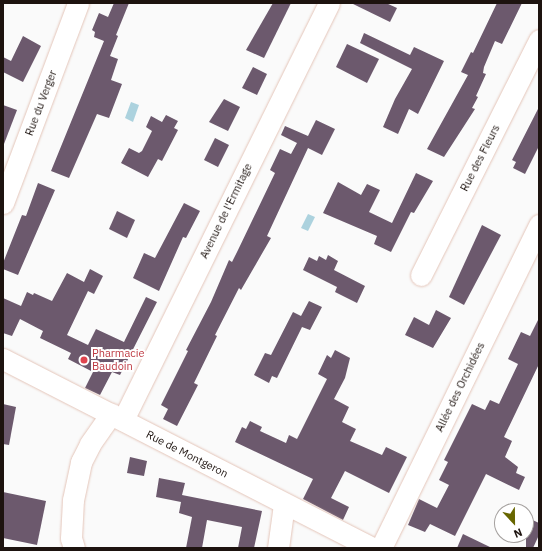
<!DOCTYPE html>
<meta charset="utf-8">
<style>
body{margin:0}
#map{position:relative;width:542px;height:551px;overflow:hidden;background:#fafafa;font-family:"IBM Plex Sans",sans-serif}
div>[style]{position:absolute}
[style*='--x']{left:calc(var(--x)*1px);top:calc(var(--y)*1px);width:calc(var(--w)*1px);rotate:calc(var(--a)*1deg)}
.water>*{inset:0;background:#acd2de}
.building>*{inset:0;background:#6c596d}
.roads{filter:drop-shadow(0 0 1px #e4c5b9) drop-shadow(0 0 1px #e4c5b9)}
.minor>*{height:21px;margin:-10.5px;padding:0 10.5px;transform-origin:10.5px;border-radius:10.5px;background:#fff}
.dots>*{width:11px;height:11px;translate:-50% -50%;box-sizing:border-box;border:2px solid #fff;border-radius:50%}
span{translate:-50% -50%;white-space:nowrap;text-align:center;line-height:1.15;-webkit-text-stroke:4px #fff;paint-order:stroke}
.street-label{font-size:11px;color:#1d130f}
.health-label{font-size:11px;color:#be3a42}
.left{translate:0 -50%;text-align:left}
.frame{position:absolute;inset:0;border:4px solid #1d130f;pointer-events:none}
.north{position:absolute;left:494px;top:503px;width:40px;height:40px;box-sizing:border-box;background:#fff;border:1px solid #a5a19f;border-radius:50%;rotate:158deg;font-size:11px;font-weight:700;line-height:16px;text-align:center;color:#1d130f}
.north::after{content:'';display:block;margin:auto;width:14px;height:18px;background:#676600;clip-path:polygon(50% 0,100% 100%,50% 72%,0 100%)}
</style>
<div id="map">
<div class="water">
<div style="clip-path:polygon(131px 102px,139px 105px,133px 122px,125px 118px)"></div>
<div style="clip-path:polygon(308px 214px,315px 217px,308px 231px,301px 228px)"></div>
</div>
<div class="building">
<div style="clip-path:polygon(114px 3px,129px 3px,116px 35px,118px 36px,110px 56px,118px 59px,111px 80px,122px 84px,109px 118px,97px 114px,69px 178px,51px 171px,104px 41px,94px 37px,95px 32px,92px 30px,99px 13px,108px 17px)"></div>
<div style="clip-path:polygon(273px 3px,291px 3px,264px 58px,246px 50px)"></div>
<div style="clip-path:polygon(351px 3px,386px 3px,397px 8px,390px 22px)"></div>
<div style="clip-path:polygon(497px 3px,522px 3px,502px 44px,495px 41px,484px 67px,483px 73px,486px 74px,476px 96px,478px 97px,472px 108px,475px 109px,444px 157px,427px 149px,468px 75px,461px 72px,471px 52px,473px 53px)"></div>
<div style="clip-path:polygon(364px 33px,410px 55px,414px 47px,444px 61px,418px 114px,409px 109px,398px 134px,383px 127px,395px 99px,412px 69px,360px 43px)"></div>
<div style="clip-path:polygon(23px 36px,41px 46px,23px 82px,3px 72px,3px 57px,11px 61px)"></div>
<div style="clip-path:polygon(347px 44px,379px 59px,367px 83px,336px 67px)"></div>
<div style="clip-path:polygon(253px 67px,267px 74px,257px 95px,242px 88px)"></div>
<div style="clip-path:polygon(224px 99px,240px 107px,228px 131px,209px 122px)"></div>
<div style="clip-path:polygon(3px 105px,17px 110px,4px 144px,3px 144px)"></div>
<div style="clip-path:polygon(539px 107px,539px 146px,525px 174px,513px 168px,516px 162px,512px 160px)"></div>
<div style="clip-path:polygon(166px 115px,178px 121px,174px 128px,178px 130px,162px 161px,158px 159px,148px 177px,121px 163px,129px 148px,139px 153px,142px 151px,152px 131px,146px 127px,151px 116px,162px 122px)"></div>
<div style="clip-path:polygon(316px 120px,335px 129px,322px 155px,308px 148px,267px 236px,271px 238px,241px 290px,239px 288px,215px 335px,217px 336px,194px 383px,198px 385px,177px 426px,163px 419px,168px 409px,161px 405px,188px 351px,186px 350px,211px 302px,229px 260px,232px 262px,238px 250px,275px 173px,270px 170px,280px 149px,291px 154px,297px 143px,281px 135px,285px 126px,308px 136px)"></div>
<div style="clip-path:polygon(215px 138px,229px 145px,218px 167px,204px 160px)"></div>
<div style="clip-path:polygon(416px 173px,433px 181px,414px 213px,411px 212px,391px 252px,374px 244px,377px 236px,323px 213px,338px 182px,361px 195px,367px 184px,380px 190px,369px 212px,392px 223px)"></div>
<div style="clip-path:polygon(38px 183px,55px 190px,18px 275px,3px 269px,3px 263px,22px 215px,26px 216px)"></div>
<div style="clip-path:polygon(184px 203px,200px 211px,186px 238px,183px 237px,159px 291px,133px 278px,144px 253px,155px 258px)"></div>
<div style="clip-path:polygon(117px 211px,135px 220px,127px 238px,109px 229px)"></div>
<div style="clip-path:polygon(482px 225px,501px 235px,464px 305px,449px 297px)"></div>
<div style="clip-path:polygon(328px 255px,338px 261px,334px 270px,365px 286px,357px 303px,335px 292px,337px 287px,303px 270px,309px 257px,317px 261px,319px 256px,326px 260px)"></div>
<div style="clip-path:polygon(90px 269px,103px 276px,94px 294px,88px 291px,67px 335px,88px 345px,96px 329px,124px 342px,146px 297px,157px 302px,120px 375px,112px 372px,100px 395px,85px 388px,93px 372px,68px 359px,71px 353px,40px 338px,43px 331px,20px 319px,12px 336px,3px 333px,3px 298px,21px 306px,27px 292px,33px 295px,34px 293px,52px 301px,67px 273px,84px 282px)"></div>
<div style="clip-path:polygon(309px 301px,322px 307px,310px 330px,302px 327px,277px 378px,272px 376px,269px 383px,254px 375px,265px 353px,271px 355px,293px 312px,301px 316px)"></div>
<div style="clip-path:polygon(436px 310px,451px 318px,433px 348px,405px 335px,414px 317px,429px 325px)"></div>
<div style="clip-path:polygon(539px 318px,539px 364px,504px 437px,512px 441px,505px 457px,518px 467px,516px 473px,525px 477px,519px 490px,486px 474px,455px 536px,430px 524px,425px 532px,408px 525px,419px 499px,437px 508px,449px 485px,439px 480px,448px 462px,444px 460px,472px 404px,485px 410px,490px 400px,499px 404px,518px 364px,508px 359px,521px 332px,530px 336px)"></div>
<div style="clip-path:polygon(335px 350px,350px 358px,345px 378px,334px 399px,349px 407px,342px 422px,356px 429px,350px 441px,382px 455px,386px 447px,407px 457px,389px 493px,345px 471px,331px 498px,349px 507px,343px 520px,303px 499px,313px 479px,235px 442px,242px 427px,246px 429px,250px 421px,262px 427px,260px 431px,286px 443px,289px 435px,297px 439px,327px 379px,318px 374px,327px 355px,331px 358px)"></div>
<div style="clip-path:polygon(3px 404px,16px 407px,9px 445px,3px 444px)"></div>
<div style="clip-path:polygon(130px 457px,147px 461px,144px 476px,127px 473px)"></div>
<div style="clip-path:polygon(159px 478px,185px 483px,182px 495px,262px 511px,254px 548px,238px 548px,242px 527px,207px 520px,202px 548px,186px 548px,192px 517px,179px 513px,181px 502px,156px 497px)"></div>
<div style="clip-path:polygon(3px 492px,46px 501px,37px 545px,3px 538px)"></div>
<div style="clip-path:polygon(526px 517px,539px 523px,539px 535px,533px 548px,526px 548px)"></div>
<div style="clip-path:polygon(463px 534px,492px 548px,457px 548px)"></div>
</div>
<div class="roads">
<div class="minor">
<div style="--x:3;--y:203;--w:214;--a:-69.4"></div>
<div style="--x:421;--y:275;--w:263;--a:-63.3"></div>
<div style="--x:3;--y:359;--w:415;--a:27.1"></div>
<div style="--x:123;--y:420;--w:465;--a:-63.7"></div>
<div style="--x:74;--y:548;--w:10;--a:-107"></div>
<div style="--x:71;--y:538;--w:38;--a:-87"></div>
<div style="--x:73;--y:500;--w:39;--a:-78"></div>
<div style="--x:81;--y:462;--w:20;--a:-63"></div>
<div style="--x:90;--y:444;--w:37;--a:-55"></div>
<div style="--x:278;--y:548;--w:44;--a:-82.2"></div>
<div style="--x:381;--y:548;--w:360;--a:-63.9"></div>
</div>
</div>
<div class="dots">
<div style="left:84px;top:360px;background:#e0444e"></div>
</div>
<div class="street-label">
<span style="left:41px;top:103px;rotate:-69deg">Rue du Verger</span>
<span style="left:480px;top:158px;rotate:-63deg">Rue des Fleurs</span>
<span style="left:226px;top:211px;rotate:-64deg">Avenue de l'Ermitage</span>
<span style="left:460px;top:387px;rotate:-64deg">Allée des Orchidées</span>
<span style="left:187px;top:454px;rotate:27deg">Rue de Montgeron</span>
</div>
<div class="health-label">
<span class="left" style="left:92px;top:360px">Pharmacie<br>Baudoin</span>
</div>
<div class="frame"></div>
<div class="north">N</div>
</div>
